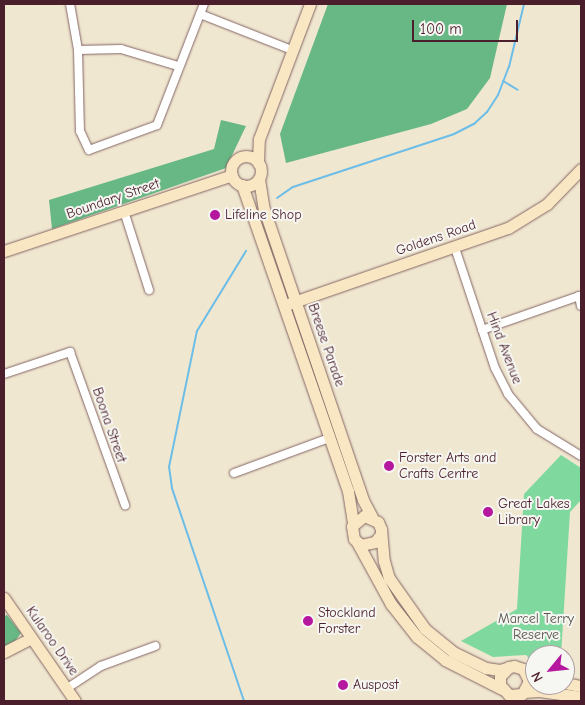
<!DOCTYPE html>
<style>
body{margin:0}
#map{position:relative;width:585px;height:705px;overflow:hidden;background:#f0e7d0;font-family:"Comic Neue",sans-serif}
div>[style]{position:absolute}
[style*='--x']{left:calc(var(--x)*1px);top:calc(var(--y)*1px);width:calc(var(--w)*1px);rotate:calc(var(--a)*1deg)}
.green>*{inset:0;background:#7fd89e}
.forest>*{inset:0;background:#67b885}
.stream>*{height:2px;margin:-1px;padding:0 1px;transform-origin:1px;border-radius:1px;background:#6cbde7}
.roads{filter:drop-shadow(0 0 1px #846565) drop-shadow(0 0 1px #846565)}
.street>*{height:8px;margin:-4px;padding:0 4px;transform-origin:4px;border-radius:4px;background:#fff}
.secondary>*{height:11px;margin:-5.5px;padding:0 5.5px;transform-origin:5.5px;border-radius:5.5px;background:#f9e7c3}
.secondary>.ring{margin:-5.5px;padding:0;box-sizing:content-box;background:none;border:11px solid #f9e7c3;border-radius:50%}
.dots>*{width:14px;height:14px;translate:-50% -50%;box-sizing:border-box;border:2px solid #f6f6f2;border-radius:50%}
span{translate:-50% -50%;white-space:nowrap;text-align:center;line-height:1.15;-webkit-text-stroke:4px #f6f6f2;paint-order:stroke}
.street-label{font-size:14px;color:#4a1f2b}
.poi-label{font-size:14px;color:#4a1f2b}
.left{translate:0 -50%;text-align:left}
.park-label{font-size:14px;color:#5a564e}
.frame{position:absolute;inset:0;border:5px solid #4a1f2b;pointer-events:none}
.north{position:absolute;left:525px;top:645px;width:50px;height:50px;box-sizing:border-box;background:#f6f6f2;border:1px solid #b1a0a2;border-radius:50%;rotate:242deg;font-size:14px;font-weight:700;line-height:20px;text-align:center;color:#4a1f2b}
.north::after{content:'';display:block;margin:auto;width:18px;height:22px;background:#b5179e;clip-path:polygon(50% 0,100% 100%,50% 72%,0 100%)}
.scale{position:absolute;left:412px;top:20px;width:106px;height:22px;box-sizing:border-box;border:2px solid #4a1f2b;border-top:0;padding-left:6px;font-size:15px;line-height:18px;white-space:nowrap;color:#4a1f2b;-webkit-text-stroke:4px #f6f6f2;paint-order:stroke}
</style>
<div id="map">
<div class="green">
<div style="clip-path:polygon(561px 455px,581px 468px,581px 500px,570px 512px,561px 655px,535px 655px,535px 664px,526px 655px,493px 657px,461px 641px,517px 609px,524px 494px)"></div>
</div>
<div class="forest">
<div style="clip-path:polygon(328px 4px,507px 4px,490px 78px,467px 109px,431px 124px,286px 163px,280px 134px)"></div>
<div style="clip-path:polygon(221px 120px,246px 126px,226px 168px,52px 229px,49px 200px,214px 149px)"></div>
<div style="clip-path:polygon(7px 615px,21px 633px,16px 640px,4px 647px,4px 616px)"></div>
</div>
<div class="stream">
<div style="--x:503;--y:81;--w:17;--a:31"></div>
<div style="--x:277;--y:198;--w:19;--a:-35"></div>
<div style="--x:293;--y:187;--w:169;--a:-18.2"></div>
<div style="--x:454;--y:134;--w:22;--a:-27"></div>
<div style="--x:474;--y:124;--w:18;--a:-43"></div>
<div style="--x:487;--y:112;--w:20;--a:-57"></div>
<div style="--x:498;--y:95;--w:30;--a:-69"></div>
<div style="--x:509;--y:67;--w:65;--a:-76.6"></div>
<div style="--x:244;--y:701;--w:225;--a:-108.7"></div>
<div style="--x:172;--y:488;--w:21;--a:-98"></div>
<div style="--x:169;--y:467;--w:139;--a:-78.4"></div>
<div style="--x:197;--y:331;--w:94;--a:-58.5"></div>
</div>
<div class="roads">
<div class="street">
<div style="--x:70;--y:4;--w:47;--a:80.1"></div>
<div style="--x:78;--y:50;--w:43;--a:-1.3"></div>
<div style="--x:121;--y:49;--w:59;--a:16.6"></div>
<div style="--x:200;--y:14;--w:99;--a:21.4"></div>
<div style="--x:78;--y:50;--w:81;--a:88.6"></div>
<div style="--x:80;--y:131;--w:21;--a:65"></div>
<div style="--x:89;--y:150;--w:72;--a:-20.2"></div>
<div style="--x:157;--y:125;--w:130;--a:-68.8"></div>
<div style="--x:124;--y:211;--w:83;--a:72.4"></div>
<div style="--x:455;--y:248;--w:126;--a:71.6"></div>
<div style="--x:495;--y:368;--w:29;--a:63"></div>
<div style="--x:508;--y:394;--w:45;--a:50.4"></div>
<div style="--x:537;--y:429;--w:52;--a:31.5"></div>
<div style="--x:482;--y:330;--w:103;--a:-19.3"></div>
<div style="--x:579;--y:296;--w:10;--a:79"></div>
<div style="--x:4;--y:374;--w:70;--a:-18.4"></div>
<div style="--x:70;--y:352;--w:163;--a:70.2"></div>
<div style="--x:234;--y:473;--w:101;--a:-20.2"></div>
<div style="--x:66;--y:689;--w:42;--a:-33.3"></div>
<div style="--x:101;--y:666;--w:58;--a:-20.3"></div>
</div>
<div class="secondary">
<div class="ring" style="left:231px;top:156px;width:19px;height:19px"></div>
<div style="--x:258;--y:163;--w:24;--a:-88"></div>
<div style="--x:259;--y:139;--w:144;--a:-69.3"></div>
<div style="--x:259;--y:179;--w:30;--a:81"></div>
<div style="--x:264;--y:209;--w:307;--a:71.2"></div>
<div style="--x:363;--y:500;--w:19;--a:62"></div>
<div style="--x:242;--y:185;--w:324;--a:70.9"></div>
<div style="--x:348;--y:491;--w:32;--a:81"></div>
<div style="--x:4;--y:251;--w:240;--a:-18.4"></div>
<div style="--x:288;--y:304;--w:233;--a:-19.1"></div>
<div style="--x:508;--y:228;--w:46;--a:-31.6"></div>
<div style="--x:547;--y:204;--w:49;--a:-45.8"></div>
<div style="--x:381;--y:534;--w:10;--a:127"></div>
<div style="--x:375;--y:542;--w:14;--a:168"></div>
<div style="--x:361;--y:545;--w:9;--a:-139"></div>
<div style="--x:354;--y:539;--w:13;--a:-99"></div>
<div style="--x:352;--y:526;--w:16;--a:-40"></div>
<div style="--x:364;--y:516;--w:15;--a:23"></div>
<div style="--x:378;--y:522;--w:8;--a:67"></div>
<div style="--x:381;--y:529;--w:32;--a:85"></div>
<div style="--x:384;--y:561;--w:18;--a:74"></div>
<div style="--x:389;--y:578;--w:62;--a:54.8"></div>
<div style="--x:425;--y:629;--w:36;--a:39"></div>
<div style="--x:453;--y:652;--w:37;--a:26"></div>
<div style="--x:486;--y:668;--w:14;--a:8"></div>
<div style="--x:500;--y:670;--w:9;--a:-18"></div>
<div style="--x:509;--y:667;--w:5;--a:-11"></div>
<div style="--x:514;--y:666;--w:9;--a:18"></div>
<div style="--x:523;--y:669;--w:13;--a:63"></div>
<div style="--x:529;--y:681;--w:15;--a:118"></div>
<div style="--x:522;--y:694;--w:13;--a:176"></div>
<div style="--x:509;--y:695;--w:13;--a:-132"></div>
<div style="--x:500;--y:685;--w:9;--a:-90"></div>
<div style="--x:500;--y:676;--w:13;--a:-45"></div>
<div style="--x:357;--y:542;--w:71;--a:61.3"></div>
<div style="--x:391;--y:604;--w:42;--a:51.8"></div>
<div style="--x:417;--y:637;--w:36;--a:39"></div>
<div style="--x:445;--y:660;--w:64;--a:27"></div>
<div style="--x:4;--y:598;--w:125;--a:55.4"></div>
<div style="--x:4;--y:652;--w:30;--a:-27"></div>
<div style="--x:565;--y:683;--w:16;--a:11"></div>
<div style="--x:524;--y:692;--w:15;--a:-4"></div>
<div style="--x:539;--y:691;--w:42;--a:8.1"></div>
</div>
</div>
<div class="dots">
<div style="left:215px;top:215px;background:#b5179e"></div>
<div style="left:389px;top:466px;background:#b5179e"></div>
<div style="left:488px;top:512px;background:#b5179e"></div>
<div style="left:308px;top:621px;background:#b5179e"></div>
<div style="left:343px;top:685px;background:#b5179e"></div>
</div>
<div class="street-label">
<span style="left:113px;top:199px;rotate:-19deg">Boundary Street</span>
<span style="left:436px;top:238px;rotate:-19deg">Goldens Road</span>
<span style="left:326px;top:345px;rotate:71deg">Breese Parade</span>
<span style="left:504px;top:348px;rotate:69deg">Hind Avenue</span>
<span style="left:109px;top:425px;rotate:71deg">Boona Street</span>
<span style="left:52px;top:641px;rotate:55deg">Kularoo Drive</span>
</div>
<div class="poi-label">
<span class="left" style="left:225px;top:215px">Lifeline Shop</span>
<span class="left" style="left:399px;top:466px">Forster Arts and<br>Crafts Centre</span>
<span class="left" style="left:498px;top:512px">Great Lakes<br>Library</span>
<span class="left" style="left:318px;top:621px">Stockland<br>Forster</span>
<span class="left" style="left:353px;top:685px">Auspost</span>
</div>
<div class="park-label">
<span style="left:536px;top:627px">Marcel Terry<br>Reserve</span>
</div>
<div class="frame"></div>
<div class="north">N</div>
<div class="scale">100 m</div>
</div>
